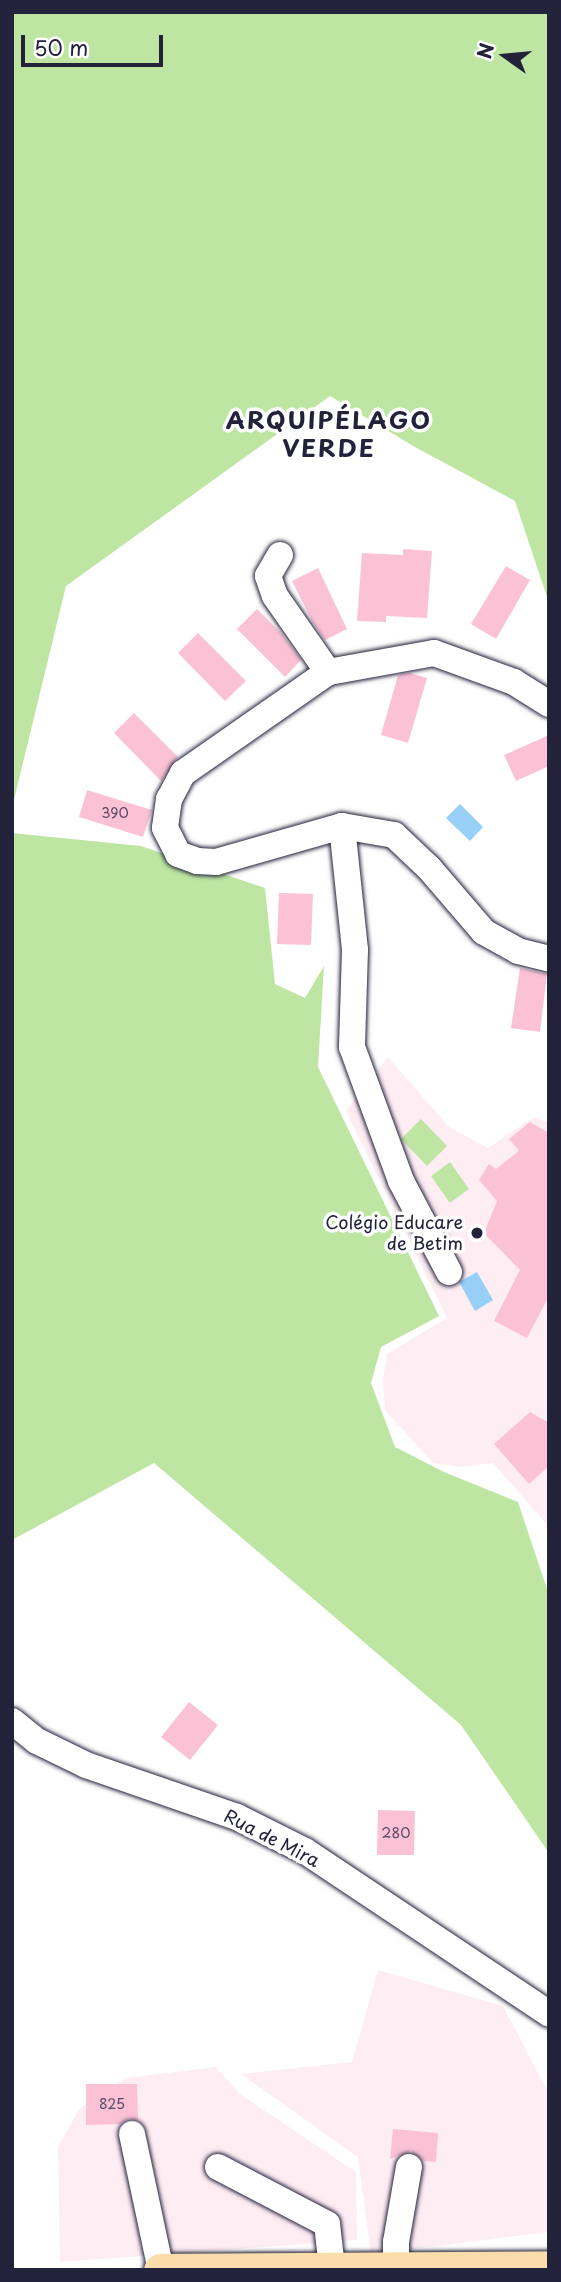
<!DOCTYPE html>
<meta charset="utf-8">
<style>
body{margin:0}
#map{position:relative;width:561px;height:2282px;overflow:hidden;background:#fff;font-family:"Playpen Sans",sans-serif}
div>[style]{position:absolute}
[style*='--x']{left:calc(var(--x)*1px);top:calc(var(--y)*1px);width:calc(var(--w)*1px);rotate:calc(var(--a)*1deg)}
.built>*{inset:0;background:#feedf3}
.green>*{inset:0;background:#bee6a2}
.water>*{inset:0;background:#97cff6}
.building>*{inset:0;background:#fbc2d6}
.roads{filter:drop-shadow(0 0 2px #22223b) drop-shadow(0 0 2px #22223b)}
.minor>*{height:26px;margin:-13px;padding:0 13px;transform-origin:13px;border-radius:13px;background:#fff}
.major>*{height:33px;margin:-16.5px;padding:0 16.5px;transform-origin:16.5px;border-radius:16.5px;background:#faddab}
.dots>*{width:19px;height:19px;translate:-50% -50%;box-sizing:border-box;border:4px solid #fff;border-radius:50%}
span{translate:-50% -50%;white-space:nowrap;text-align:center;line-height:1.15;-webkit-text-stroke:7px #fff;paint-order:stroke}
.number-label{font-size:14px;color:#584a62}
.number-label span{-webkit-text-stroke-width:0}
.poi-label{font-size:18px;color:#22223b}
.right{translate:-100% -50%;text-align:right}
.street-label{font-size:18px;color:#22223b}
.district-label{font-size:24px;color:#22223b;font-weight:700;letter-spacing:2px}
.frame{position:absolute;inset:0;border:14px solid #22223b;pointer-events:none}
.north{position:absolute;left:470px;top:21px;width:70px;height:70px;-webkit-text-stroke:5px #fff;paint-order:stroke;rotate:285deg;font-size:19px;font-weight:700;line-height:28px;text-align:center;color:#22223b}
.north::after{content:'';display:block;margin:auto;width:24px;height:32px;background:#22223b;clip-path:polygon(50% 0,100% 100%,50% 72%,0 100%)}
.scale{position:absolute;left:21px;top:35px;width:142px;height:32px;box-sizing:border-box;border:4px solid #22223b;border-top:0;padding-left:9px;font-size:21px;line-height:24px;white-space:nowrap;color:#22223b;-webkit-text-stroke:5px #fff;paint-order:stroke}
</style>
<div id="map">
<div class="built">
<div style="clip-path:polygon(388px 1057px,449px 1127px,488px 1148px,534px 1117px,549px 1123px,549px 1527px,493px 1463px,461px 1467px,433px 1463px,385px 1410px,383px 1380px,387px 1354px,447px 1318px,346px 1111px)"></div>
<div style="clip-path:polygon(378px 1970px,503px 2006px,549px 2094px,549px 2232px,371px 2254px,358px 2157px,241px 2074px,352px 2062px)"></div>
<div style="clip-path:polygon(216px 2067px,240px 2094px,356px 2172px,357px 2240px,60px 2262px,58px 2147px,80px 2108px,126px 2078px)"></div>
</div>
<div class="green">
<div style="clip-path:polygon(12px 12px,549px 12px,549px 603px,515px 501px,415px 447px,330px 396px,66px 586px,12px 808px)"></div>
<div style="clip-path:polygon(12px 833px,141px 846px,265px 888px,275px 984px,305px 998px,324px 966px,318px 1067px,439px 1316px,381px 1347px,371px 1383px,395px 1447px,444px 1472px,518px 1502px,549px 1595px,549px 1853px,461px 1725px,154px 1463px,12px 1540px)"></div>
<div style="clip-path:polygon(421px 1119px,447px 1146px,427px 1166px,401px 1139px)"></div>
<div style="clip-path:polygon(450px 1162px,469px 1189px,450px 1203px,431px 1176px)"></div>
</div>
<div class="water">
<div style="clip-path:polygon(460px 804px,483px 827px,470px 841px,446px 818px)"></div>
<div style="clip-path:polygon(477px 1272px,493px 1300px,475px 1311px,459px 1282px)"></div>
</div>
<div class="building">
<div style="clip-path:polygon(403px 549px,432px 551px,427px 618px,386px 616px,386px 622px,357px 621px,362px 553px,403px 555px)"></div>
<div style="clip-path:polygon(506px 566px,530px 580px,496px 639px,471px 624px)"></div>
<div style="clip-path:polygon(318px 568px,347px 629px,325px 640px,312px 621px,292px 581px)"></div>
<div style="clip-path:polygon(257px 609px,282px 634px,301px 660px,285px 677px,237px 629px)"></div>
<div style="clip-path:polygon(198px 633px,246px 681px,225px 701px,178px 653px)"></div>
<div style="clip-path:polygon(410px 673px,427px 678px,408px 743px,381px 735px,398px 675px)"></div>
<div style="clip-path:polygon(134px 713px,178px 757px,161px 781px,114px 733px)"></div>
<div style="clip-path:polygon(549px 735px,549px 766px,516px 781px,504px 755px)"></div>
<div style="clip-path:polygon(87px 790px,152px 810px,143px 837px,79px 817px)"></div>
<div style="clip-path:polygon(279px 893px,313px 894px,311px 945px,277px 944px)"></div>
<div style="clip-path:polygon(520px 968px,547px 974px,540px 1032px,511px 1028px)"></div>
<div style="clip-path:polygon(530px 1122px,549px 1133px,549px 1296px,527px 1338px,494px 1321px,520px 1270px,484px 1233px,497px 1201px,479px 1180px,489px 1164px,496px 1169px,519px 1151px,509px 1139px)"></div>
<div style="clip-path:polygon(530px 1412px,549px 1423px,549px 1466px,529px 1484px,494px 1444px)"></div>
<div style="clip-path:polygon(189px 1702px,218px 1725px,190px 1760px,161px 1737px)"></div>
<div style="clip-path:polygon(378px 1810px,415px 1811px,414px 1855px,377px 1855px)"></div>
<div style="clip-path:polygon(86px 2084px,137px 2084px,138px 2120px,128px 2119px,120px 2124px,86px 2125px)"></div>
<div style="clip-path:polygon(393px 2129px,438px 2133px,436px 2162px,424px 2161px,411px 2151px,390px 2159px)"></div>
</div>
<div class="roads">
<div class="minor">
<div style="--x:280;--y:555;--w:24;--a:120"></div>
<div style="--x:268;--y:576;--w:21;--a:71"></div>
<div style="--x:275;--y:596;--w:93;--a:55.1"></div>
<div style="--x:549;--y:704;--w:41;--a:-147.8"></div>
<div style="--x:514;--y:682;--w:85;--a:-160.1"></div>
<div style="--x:434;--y:653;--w:108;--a:169.8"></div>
<div style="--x:328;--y:672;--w:177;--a:145.1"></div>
<div style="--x:183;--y:773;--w:30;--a:118"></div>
<div style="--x:169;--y:799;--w:29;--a:98"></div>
<div style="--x:165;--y:828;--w:29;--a:63"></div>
<div style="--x:178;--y:854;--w:20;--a:20"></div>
<div style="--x:197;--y:861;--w:19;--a:3"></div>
<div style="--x:216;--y:862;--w:131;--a:-15.9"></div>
<div style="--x:342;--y:826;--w:53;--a:9.8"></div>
<div style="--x:394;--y:835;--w:48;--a:43.3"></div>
<div style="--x:429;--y:868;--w:84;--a:49.3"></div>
<div style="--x:484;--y:932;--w:39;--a:29"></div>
<div style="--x:518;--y:951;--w:32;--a:14"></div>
<div style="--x:342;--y:826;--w:125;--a:84"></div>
<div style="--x:355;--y:950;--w:97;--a:91.8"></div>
<div style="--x:352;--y:1047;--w:143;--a:69.9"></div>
<div style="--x:401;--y:1181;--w:103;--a:62.2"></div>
<div style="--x:12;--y:1721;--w:32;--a:39"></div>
<div style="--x:37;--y:1741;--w:55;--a:26.1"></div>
<div style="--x:86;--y:1765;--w:160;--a:19"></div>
<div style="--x:237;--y:1817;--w:76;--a:26.6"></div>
<div style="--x:305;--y:1851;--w:293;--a:33.7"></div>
<div style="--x:132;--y:2134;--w:139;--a:78"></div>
<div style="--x:218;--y:2167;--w:123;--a:27.6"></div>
<div style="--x:327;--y:2224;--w:44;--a:83.5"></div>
<div style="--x:396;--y:2268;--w:26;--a:-90"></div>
<div style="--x:396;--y:2242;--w:76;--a:-80.2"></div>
</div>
<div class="major">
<div style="--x:160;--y:2270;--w:389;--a:-0.4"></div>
</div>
</div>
<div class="dots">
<div style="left:477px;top:1233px;background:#22223b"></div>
</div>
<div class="number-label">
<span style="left:115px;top:813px">390</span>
<span style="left:396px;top:1833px">280</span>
<span style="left:112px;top:2104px">825</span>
</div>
<div class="poi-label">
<span class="right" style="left:463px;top:1233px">Colégio Educare<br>de Betim</span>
</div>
<div class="street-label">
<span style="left:272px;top:1838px;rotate:27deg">Rua de Mira</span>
</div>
<div class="district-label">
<span style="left:329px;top:434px">ARQUIPÉLAGO<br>VERDE</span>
</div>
<div class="frame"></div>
<div class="north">N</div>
<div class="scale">50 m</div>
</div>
